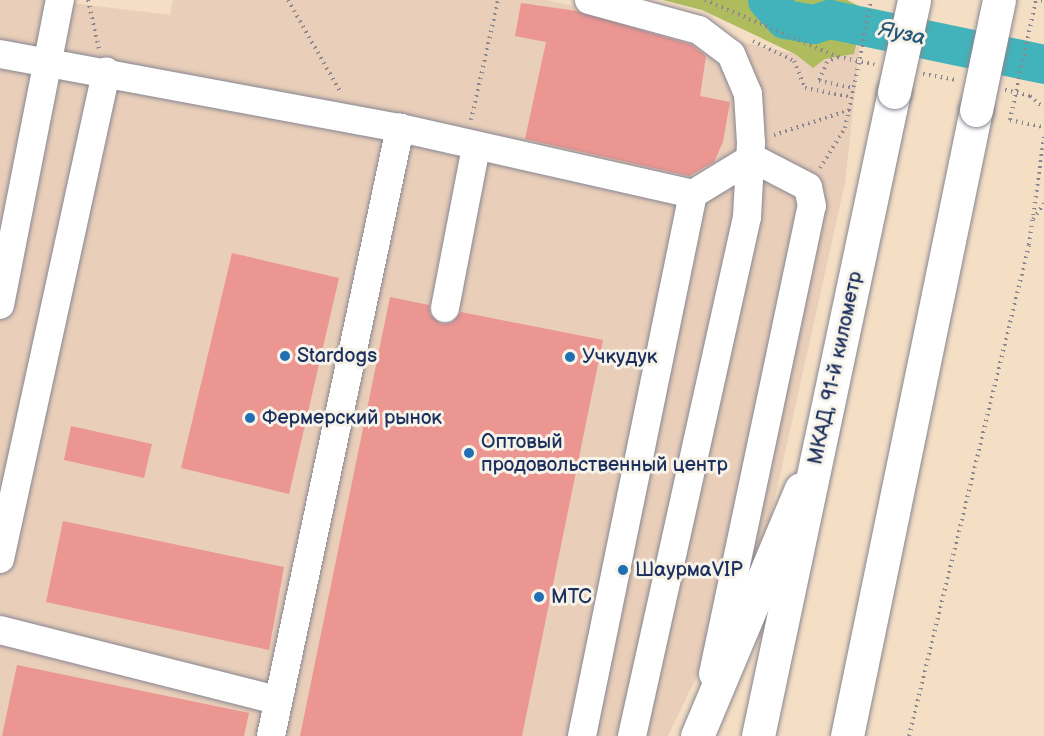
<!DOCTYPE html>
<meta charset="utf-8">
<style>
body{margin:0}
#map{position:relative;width:1044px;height:736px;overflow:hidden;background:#f4dec4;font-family:"Balsamiq Sans",sans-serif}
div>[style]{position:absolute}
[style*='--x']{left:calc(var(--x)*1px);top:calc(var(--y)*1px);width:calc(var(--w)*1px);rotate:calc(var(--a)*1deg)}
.built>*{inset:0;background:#e9ceb9}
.green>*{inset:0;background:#aebc5e}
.water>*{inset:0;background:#42b3ba}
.river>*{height:39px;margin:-19.5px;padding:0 19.5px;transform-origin:19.5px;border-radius:19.5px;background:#42b3ba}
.building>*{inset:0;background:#ec9692}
.path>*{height:4px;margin-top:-2px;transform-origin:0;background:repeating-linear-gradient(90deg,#888691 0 1.5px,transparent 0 6px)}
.roads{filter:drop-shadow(0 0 2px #888691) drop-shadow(0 0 2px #888691)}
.minor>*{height:28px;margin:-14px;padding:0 14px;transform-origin:14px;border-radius:14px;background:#fff}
.major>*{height:33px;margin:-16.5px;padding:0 16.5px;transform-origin:16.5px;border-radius:16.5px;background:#fff}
.highway>*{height:33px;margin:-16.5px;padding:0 16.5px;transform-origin:16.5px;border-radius:16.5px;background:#fff}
.path-bridge>*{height:4px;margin-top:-2px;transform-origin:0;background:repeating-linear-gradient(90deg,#888691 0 1.5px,transparent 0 6px)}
.bridges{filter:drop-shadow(0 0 2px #888691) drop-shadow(0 0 2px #888691)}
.highway-bridge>*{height:33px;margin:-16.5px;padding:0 16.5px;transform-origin:16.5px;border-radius:16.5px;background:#fff}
.dots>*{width:16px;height:16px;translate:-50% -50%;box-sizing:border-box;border:3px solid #f7f3e8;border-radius:50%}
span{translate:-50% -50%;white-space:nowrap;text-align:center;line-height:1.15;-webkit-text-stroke:6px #f7f3e8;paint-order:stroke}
.poi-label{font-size:20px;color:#1b2f5e}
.left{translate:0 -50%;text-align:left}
.street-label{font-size:20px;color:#1b2f5e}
.water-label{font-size:21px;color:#27577a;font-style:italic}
</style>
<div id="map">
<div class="built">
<div style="clip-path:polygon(0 0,46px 0,170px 15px,173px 0,546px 0,796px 54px,813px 68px,825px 59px,854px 54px,862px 26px,845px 183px,768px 529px,668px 736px,0 736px)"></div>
</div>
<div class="green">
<div style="clip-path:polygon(663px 0,847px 0,865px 9px,854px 54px,825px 59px,813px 68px,795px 54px,702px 10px)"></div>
</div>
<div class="water">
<div style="clip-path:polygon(1034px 47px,1044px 52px,1044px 70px,1028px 67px)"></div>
</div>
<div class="river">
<div style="--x:767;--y:0;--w:26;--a:47"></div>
<div style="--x:785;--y:19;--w:28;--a:10"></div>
<div style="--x:813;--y:24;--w:17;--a:-17"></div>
<div style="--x:829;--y:19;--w:220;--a:11.8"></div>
</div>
<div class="building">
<div style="clip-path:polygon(521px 3px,577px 11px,692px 45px,706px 56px,700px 96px,730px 102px,723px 142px,714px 162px,689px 176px,525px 139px,546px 42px,515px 36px)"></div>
<div style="clip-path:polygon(232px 253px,339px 278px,289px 494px,181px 468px)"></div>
<div style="clip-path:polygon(390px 297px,429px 305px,430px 314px,441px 324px,451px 323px,461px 312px,603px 340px,522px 736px,300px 736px)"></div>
<div style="clip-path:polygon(71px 426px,152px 444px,144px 478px,64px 460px)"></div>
<div style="clip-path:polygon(63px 521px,284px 567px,269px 650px,46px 602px)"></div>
<div style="clip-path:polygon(17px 665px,249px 713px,244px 736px,2px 736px)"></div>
</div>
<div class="path">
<div style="--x:88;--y:0;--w:50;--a:77.3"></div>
<div style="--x:288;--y:0;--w:107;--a:60.3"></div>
<div style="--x:705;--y:0;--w:145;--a:23.2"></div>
<div style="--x:838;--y:57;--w:37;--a:11"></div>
<div style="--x:1041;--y:0;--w:3;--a:18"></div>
<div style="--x:753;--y:41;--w:46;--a:26"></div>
<div style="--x:794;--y:61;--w:29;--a:68"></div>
<div style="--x:805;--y:88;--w:47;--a:11.1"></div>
<div style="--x:838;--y:57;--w:12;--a:156"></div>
<div style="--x:827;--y:62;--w:21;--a:113"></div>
<div style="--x:819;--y:81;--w:36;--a:11"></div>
<div style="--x:923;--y:74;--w:35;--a:10"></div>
<div style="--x:1005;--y:90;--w:26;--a:13"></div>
<div style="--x:1030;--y:96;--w:18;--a:41"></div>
<div style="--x:471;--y:120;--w:123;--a:-77.3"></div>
<div style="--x:1010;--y:120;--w:35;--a:12"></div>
<div style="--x:774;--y:135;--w:79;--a:-18.4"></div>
<div style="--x:820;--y:168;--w:47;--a:-58"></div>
<div style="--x:845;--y:128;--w:47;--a:-77.7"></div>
<div style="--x:1033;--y:219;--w:19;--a:-54"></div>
<div style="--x:909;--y:736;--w:505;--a:-76.27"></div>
<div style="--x:1029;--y:245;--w:109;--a:-82.1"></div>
</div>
<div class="roads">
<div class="minor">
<div style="--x:589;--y:0;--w:114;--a:15.3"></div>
<div style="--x:699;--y:30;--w:40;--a:37"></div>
<div style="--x:731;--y:54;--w:43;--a:67"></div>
<div style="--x:748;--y:94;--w:49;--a:86.5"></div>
<div style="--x:751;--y:143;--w:74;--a:93.1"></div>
<div style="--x:747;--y:217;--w:532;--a:102.49"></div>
<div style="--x:0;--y:54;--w:407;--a:10.5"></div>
<div style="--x:400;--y:128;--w:300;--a:12.7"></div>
<div style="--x:0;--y:305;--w:311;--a:-78.9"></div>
<div style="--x:445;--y:308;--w:164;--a:-79.1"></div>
<div style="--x:0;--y:559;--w:499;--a:-77.7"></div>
<div style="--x:0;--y:630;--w:286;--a:14.2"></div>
<div style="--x:713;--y:674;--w:478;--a:-78.1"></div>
<div style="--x:812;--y:206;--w:19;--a:-102"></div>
<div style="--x:808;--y:187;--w:63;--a:-152.6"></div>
<div style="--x:271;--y:736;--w:622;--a:-78.02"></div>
<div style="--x:582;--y:736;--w:553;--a:-78.43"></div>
<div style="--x:693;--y:194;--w:69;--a:-31.4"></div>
</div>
<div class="major">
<div style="--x:697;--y:736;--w:268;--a:-67.2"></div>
</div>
<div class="highway">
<div style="--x:758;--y:736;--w:658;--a:-78.08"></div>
<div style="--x:847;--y:736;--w:639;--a:-78.36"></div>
</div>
</div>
<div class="path-bridge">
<div style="--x:855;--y:82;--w:84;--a:-79"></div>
<div style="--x:1010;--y:120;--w:123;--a:-77.8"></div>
</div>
<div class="bridges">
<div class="highway-bridge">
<div style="--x:894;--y:92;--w:94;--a:-77.7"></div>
<div style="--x:976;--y:110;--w:112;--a:-78.2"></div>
</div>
</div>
<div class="dots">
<div style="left:285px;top:356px;background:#1f6fb2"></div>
<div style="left:570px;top:357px;background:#1f6fb2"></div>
<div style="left:250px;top:418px;background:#1f6fb2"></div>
<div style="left:469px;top:453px;background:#1f6fb2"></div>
<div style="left:623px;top:570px;background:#1f6fb2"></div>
<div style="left:539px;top:597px;background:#1f6fb2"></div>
</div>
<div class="poi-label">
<span class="left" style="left:297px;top:356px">Stardogs</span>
<span class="left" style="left:582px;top:357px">Учкудук</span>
<span class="left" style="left:262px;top:418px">Фермерский рынок</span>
<span class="left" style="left:481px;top:454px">Оптовый<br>продовольственный центр</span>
<span class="left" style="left:635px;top:570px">ШаурмаVIP</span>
<span class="left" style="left:551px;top:597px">МТС</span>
</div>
<div class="street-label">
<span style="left:836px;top:368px;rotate:-78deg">МКАД, 91-й километр</span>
</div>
<div class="water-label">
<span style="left:902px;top:34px;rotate:12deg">Яуза</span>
</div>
</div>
